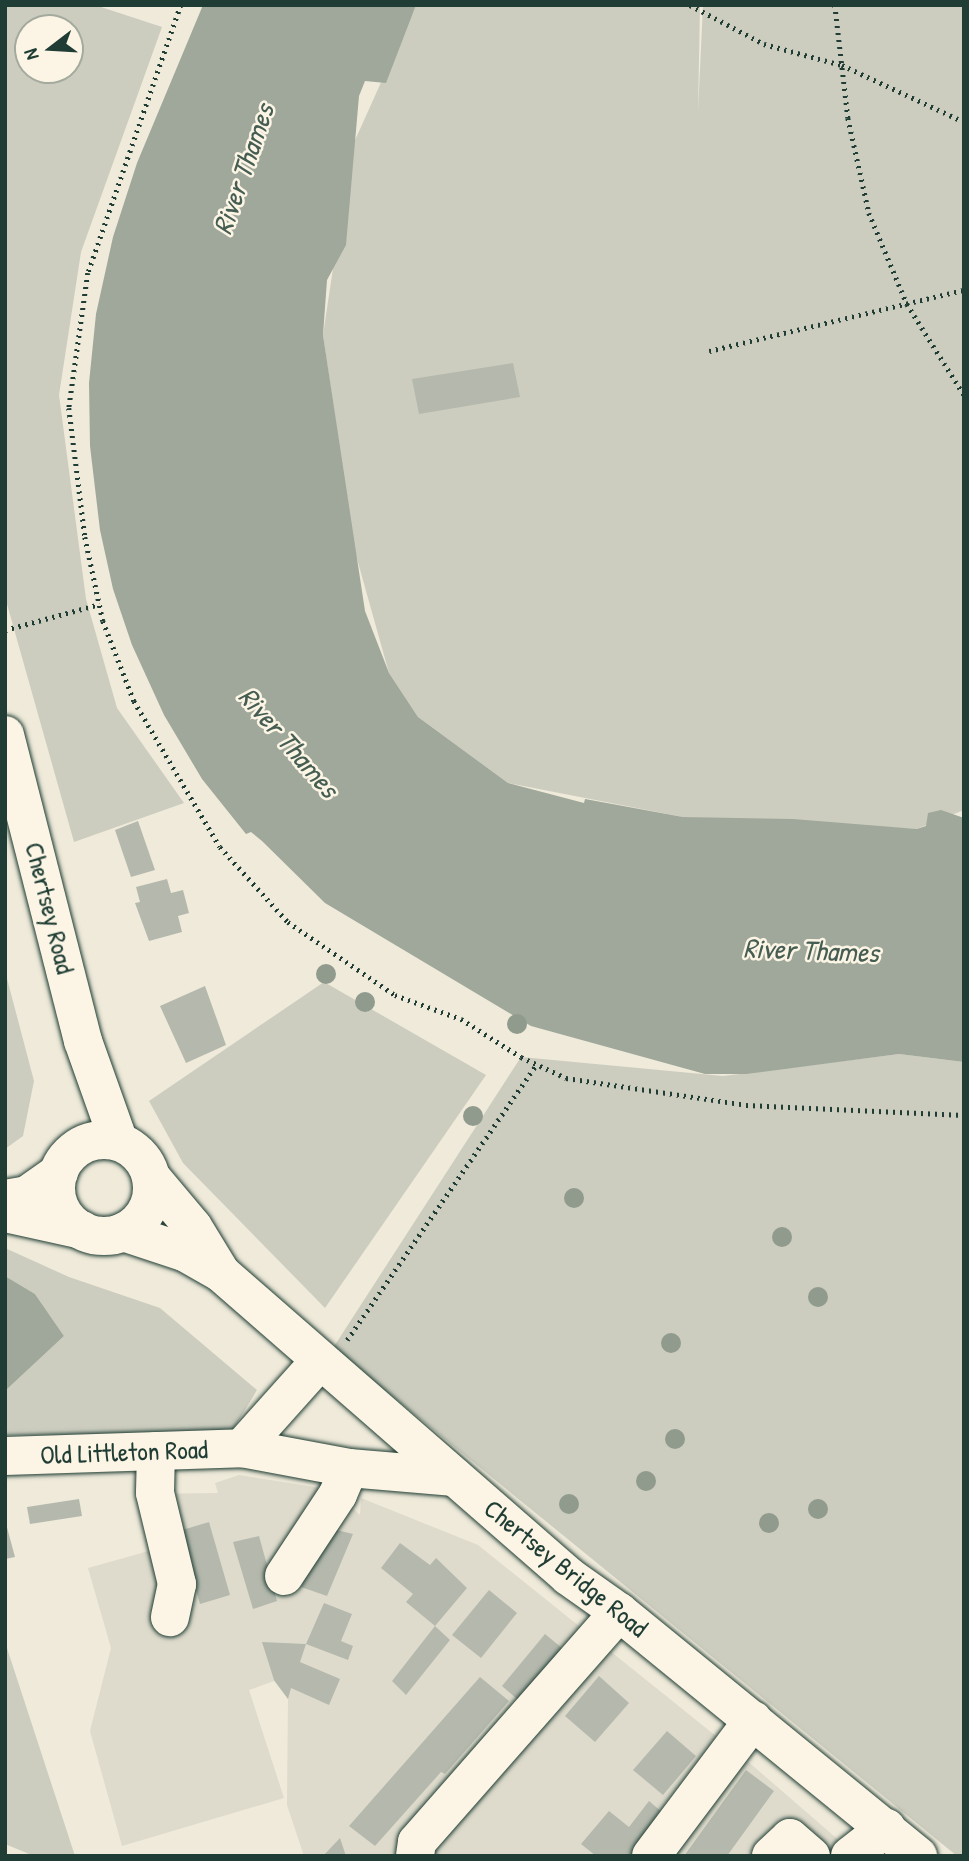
<!DOCTYPE html>
<style>
body{margin:0}
#map{position:relative;width:969px;height:1861px;overflow:hidden;background:#efeada;font-family:"Patrick Hand",sans-serif}
div>[style]{position:absolute}
[style*='--x']{left:calc(var(--x)*1px);top:calc(var(--y)*1px);width:calc(var(--w)*1px);rotate:calc(var(--a)*1deg)}
.built>*{inset:0;background:#dedbcc}
.green>*{inset:0;background:#cccdbf}
.water>*{inset:0;background:#9fa89a}
.building>*{inset:0;background:#b5b9ad}
.path>*{height:4.5px;margin-top:-2.25px;transform-origin:0;background:repeating-linear-gradient(90deg,#1f3d34 0 2px,transparent 0 7px)}
.roads{filter:drop-shadow(0 0 2px #1f3d34) drop-shadow(0 0 2px #1f3d34)}
.minor>*{height:38px;margin:-19px;padding:0 19px;transform-origin:19px;border-radius:19px;background:#fcf5e5}
.major>*{height:38px;margin:-19px;padding:0 19px;transform-origin:19px;border-radius:19px;background:#fcf5e5}
.major>.ring{margin:-19px;padding:0;box-sizing:content-box;background:none;border:38px solid #fcf5e5;border-radius:50%}
.trees>*{width:20px;height:20px;margin:-10px;border-radius:50%;background:#909b8e}
span{translate:-50% -50%;white-space:nowrap;text-align:center;line-height:1.15;-webkit-text-stroke:5px #fcf5e5;paint-order:stroke}
.street-label{font-size:26px;color:#1f3d34}
.water-label{font-size:28px;color:#455d53;font-style:italic}
.frame{position:absolute;inset:0;border:7px solid #1f3d34;pointer-events:none}
.north{position:absolute;left:14px;top:14px;width:70px;height:70px;box-sizing:border-box;background:#fcf5e5;border:2px solid #a4ab9e;border-radius:50%;rotate:253deg;font-size:19px;font-weight:700;line-height:28px;text-align:center;color:#1f3d34}
.north::after{content:'';display:block;margin:auto;width:24px;height:32px;background:#1f3d34;clip-path:polygon(50% 0,100% 100%,50% 72%,0 100%)}
</style>
<div id="map">
<div class="built">
<div style="clip-path:polygon(239px 1475px,333px 1490px,360px 1515px,361px 1498px,478px 1545px,752px 1765px,857px 1856px,304px 1856px,287px 1805px,288px 1699px,274px 1681px,249px 1690px,284px 1798px,122px 1846px,90px 1731px,111px 1648px,88px 1568px,156px 1549px,144px 1494px,218px 1493px,215px 1483px)"></div>
</div>
<div class="green">
<div style="clip-path:polygon(evenodd,5px 5px,95px 5px,162px 27px,81px 252px,59px 395px,86px 599px,117px 708px,184px 803px,74px 842px,5px 597px,5px 5px,70px 28px,70px 70px,28px 70px,28px 28px,70px 28px)"></div>
<div style="clip-path:polygon(416px 5px,700px 5px,698px 112px,703px 5px,964px 5px,964px 810px,917px 829px,683px 817px,508px 783px,418px 717px,389px 673px,354px 548px,323px 335px,351px 149px)"></div>
<div style="clip-path:polygon(5px 971px,34px 1081px,23px 1136px,5px 1149px)"></div>
<div style="clip-path:polygon(324px 982px,486px 1075px,325px 1308px,183px 1163px,149px 1101px)"></div>
<div style="clip-path:polygon(899px 1054px,964px 1062px,964px 1856px,957px 1856px,333px 1348px,521px 1057px,723px 1076px)"></div>
<div style="clip-path:polygon(5px 1248px,69px 1277px,160px 1308px,257px 1390px,231px 1433px,5px 1435px,5px 1391px,64px 1336px,35px 1294px,5px 1276px)"></div>
<div style="clip-path:polygon(5px 1642px,75px 1856px,34px 1856px,5px 1844px)"></div>
</div>
<div class="water">
<div style="clip-path:polygon(203px 5px,416px 5px,386px 83px,365px 81px,359px 96px,346px 245px,327px 280px,323px 335px,365px 611px,389px 673px,418px 717px,508px 783px,584px 803px,585px 799px,683px 817px,793px 819px,917px 829px,926px 826px,928px 813px,941px 810px,964px 818px,964px 1062px,899px 1054px,746px 1074px,705px 1074px,531px 1026px,325px 903px,262px 841px,251px 832px,246px 834px,202px 779px,164px 715px,132px 645px,113px 589px,100px 530px,90px 446px,89px 383px,96px 314px,113px 237px,137px 163px)"></div>
<div style="clip-path:polygon(5px 1276px,35px 1294px,64px 1336px,5px 1391px)"></div>
</div>
<div class="building">
<div style="clip-path:polygon(513px 363px,520px 397px,419px 414px,412px 379px)"></div>
<div style="clip-path:polygon(138px 821px,155px 870px,131px 877px,115px 830px)"></div>
<div style="clip-path:polygon(167px 879px,171px 893px,183px 890px,189px 913px,178px 916px,182px 932px,149px 941px,135px 903px,140px 902px,136px 887px)"></div>
<div style="clip-path:polygon(205px 986px,226px 1045px,186px 1063px,160px 1006px)"></div>
<div style="clip-path:polygon(79px 1499px,82px 1516px,30px 1524px,27px 1507px)"></div>
<div style="clip-path:polygon(5px 1520px,15px 1557px,5px 1559px)"></div>
<div style="clip-path:polygon(209px 1522px,230px 1595px,200px 1604px,179px 1531px)"></div>
<div style="clip-path:polygon(324px 1527px,353px 1534px,327px 1596px,301px 1587px)"></div>
<div style="clip-path:polygon(259px 1536px,277px 1601px,253px 1609px,233px 1542px)"></div>
<div style="clip-path:polygon(400px 1543px,430px 1565px,436px 1558px,467px 1588px,435px 1626px,406px 1602px,413px 1594px,381px 1568px)"></div>
<div style="clip-path:polygon(489px 1590px,517px 1613px,481px 1658px,452px 1635px)"></div>
<div style="clip-path:polygon(324px 1603px,352px 1614px,341px 1641px,353px 1646px,348px 1660px,306px 1644px)"></div>
<div style="clip-path:polygon(435px 1626px,450px 1640px,406px 1695px,392px 1681px)"></div>
<div style="clip-path:polygon(545px 1634px,568px 1653px,524px 1705px,502px 1686px)"></div>
<div style="clip-path:polygon(262px 1642px,306px 1644px,300px 1662px,340px 1679px,329px 1705px,291px 1688px,288px 1699px,274px 1680px)"></div>
<div style="clip-path:polygon(599px 1676px,629px 1703px,595px 1742px,565px 1716px)"></div>
<div style="clip-path:polygon(480px 1677px,509px 1701px,445px 1774px,441px 1772px,375px 1846px,349px 1826px)"></div>
<div style="clip-path:polygon(667px 1731px,696px 1756px,663px 1795px,633px 1770px)"></div>
<div style="clip-path:polygon(746px 1770px,774px 1791px,727px 1856px,684px 1856px)"></div>
<div style="clip-path:polygon(649px 1801px,669px 1818px,641px 1856px,596px 1856px,581px 1844px,609px 1811px,629px 1827px)"></div>
<div style="clip-path:polygon(340px 1838px,346px 1856px,323px 1856px)"></div>
</div>
<div class="path">
<div style="--x:181;--y:5;--w:284;--a:109.1"></div>
<div style="--x:88;--y:273;--w:136;--a:98"></div>
<div style="--x:69;--y:408;--w:130;--a:82.9"></div>
<div style="--x:85;--y:537;--w:86;--a:77.9"></div>
<div style="--x:103;--y:621;--w:86;--a:68.8"></div>
<div style="--x:134;--y:701;--w:169;--a:59.5"></div>
<div style="--x:220;--y:847;--w:101;--a:47.8"></div>
<div style="--x:288;--y:922;--w:130;--a:34.3"></div>
<div style="--x:395;--y:995;--w:70;--a:20"></div>
<div style="--x:461;--y:1019;--w:71;--a:32.3"></div>
<div style="--x:521;--y:1057;--w:50;--a:25"></div>
<div style="--x:566;--y:1078;--w:182;--a:8.5"></div>
<div style="--x:746;--y:1105;--w:218;--a:2.6"></div>
<div style="--x:690;--y:5;--w:84;--a:27.8"></div>
<div style="--x:764;--y:44;--w:81;--a:15.1"></div>
<div style="--x:842;--y:65;--w:135;--a:25"></div>
<div style="--x:835;--y:5;--w:114;--a:83.4"></div>
<div style="--x:848;--y:118;--w:97;--a:77.5"></div>
<div style="--x:869;--y:213;--w:99;--a:67.3"></div>
<div style="--x:907;--y:304;--w:107;--a:57.9"></div>
<div style="--x:709;--y:351;--w:262;--a:-13.5"></div>
<div style="--x:5;--y:630;--w:98;--a:-15.3"></div>
<div style="--x:347;--y:1340;--w:335;--a:-55.5"></div>
</div>
<div class="roads">
<div class="minor">
<div style="--x:5;--y:1199;--w:22;--a:-10"></div>
<div style="--x:27;--y:1195;--w:39;--a:-35"></div>
<div style="--x:5;--y:1213;--w:79;--a:12.4"></div>
<div style="--x:242;--y:1448;--w:115;--a:-48.2"></div>
<div style="--x:156;--y:1451;--w:42;--a:91.4"></div>
<div style="--x:155;--y:1493;--w:94;--a:76.4"></div>
<div style="--x:177;--y:1584;--w:34;--a:102"></div>
<div style="--x:5;--y:1456;--w:237;--a:-1.9"></div>
<div style="--x:242;--y:1448;--w:109;--a:10.6"></div>
<div style="--x:349;--y:1468;--w:106;--a:4.9"></div>
<div style="--x:284;--y:1576;--w:98;--a:-56.6"></div>
<div style="--x:338;--y:1494;--w:28;--a:-67"></div>
<div style="--x:415;--y:1856;--w:14;--a:-82"></div>
<div style="--x:417;--y:1842;--w:306;--a:-48.7"></div>
<div style="--x:651;--y:1856;--w:170;--a:-53.1"></div>
<div style="--x:771;--y:1856;--w:26;--a:-43"></div>
<div style="--x:790;--y:1838;--w:28;--a:41"></div>
<div style="--x:850;--y:1856;--w:46;--a:-37.9"></div>
</div>
<div class="major">
<div style="--x:5;--y:735;--w:316;--a:75.7"></div>
<div style="--x:83;--y:1041;--w:107;--a:70.4"></div>
<div class="ring" style="left:56px;top:1140px;width:58px;height:58px"></div>
<div style="--x:151;--y:1177;--w:65;--a:50"></div>
<div style="--x:193;--y:1227;--w:52;--a:58.5"></div>
<div style="--x:123;--y:1232;--w:66;--a:18.4"></div>
<div style="--x:186;--y:1253;--w:40;--a:29.7"></div>
<div style="--x:221;--y:1273;--w:461;--a:41.1"></div>
<div style="--x:568;--y:1576;--w:62;--a:35.2"></div>
<div style="--x:619;--y:1612;--w:386;--a:39.2"></div>
</div>
</div>
<div class="trees">
<div style="left:326px;top:974px"></div>
<div style="left:365px;top:1002px"></div>
<div style="left:517px;top:1024px"></div>
<div style="left:473px;top:1116px"></div>
<div style="left:574px;top:1198px"></div>
<div style="left:782px;top:1237px"></div>
<div style="left:818px;top:1297px"></div>
<div style="left:671px;top:1343px"></div>
<div style="left:675px;top:1439px"></div>
<div style="left:646px;top:1481px"></div>
<div style="left:569px;top:1504px"></div>
<div style="left:818px;top:1509px"></div>
<div style="left:769px;top:1523px"></div>
</div>
<div class="street-label">
<span style="left:50px;top:908px;rotate:76deg">Chertsey Road</span>
<span style="left:124px;top:1452px;rotate:-2deg">Old Littleton Road</span>
<span style="left:566px;top:1568px;rotate:39deg">Chertsey Bridge Road</span>
</div>
<div class="water-label">
<span style="left:243px;top:169px;rotate:-71deg">River Thames</span>
<span style="left:289px;top:742px;rotate:49deg">River Thames</span>
<span style="left:811px;top:950px;rotate:2deg">River Thames</span>
</div>
<div class="frame"></div>
<div class="north">N</div>
</div>
